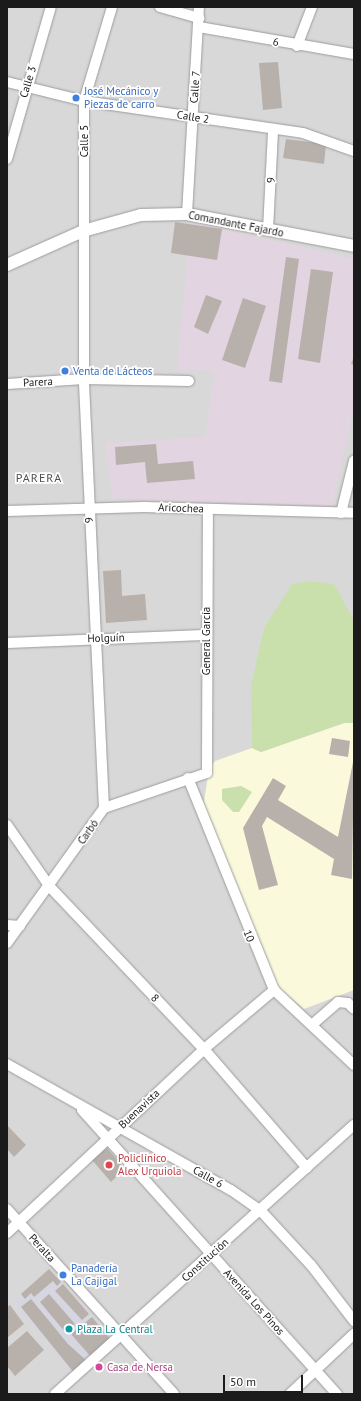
<!DOCTYPE html>
<meta charset="utf-8">
<style>
body{margin:0}
#map{position:relative;width:361px;height:1401px;overflow:hidden;background:#ebe7e1;font-family:"PT Sans",sans-serif}
div>[style]{position:absolute}
[style*='--x']{left:calc(var(--x)*1px);top:calc(var(--y)*1px);width:calc(var(--w)*1px);rotate:calc(var(--a)*1deg)}
.residential>*{inset:0;background:#d9d8d8}
.industrial>*{inset:0;background:#e3d4e1}
.education>*{inset:0;background:#faf9db}
.grass>*{inset:0;background:#c9e0ac}
.plaza>*{inset:0;background:#d6d6e0}
.building>*{inset:0;background:#b8b0ab}
.roads{filter:drop-shadow(0 0 1px #9c9c9c) drop-shadow(0 0 1px #9c9c9c)}
.minor>*{height:10px;margin:-5px;padding:0 5px;transform-origin:5px;border-radius:5px;background:#fff}
.tertiary>*{height:12px;margin:-6px;padding:0 6px;transform-origin:6px;border-radius:6px;background:#fff}
.dots>*{width:11px;height:11px;translate:-50% -50%;box-sizing:border-box;border:2px solid #fff;border-radius:50%}
span{translate:-50% -50%;white-space:nowrap;text-align:center;line-height:1.15;-webkit-text-stroke:3.5px #fff;paint-order:stroke}
.street-label{font-size:11px;color:#1b1b1b}
.shop-label{font-size:11px;color:#366cbe}
.left{translate:0 -50%;text-align:left}
.health-label{font-size:11px;color:#be3a42}
.culture-label{font-size:11px;color:#0d838f}
.hotel-label{font-size:11px;color:#b23c85}
.neighbourhood-label{font-size:12px;color:#4e4e4e;letter-spacing:1px}
.frame{position:absolute;inset:0;border:8px solid #1b1b1b;pointer-events:none}
.scale{position:absolute;left:223px;top:1375px;width:80px;height:18px;box-sizing:border-box;border:2px solid #1b1b1b;border-top:0;padding-left:5px;font-size:12px;line-height:14px;white-space:nowrap;color:#1b1b1b;-webkit-text-stroke:3px #fff;paint-order:stroke}
</style>
<div id="map">
<div class="residential">
<div style="clip-path:polygon(7px 7px,354px 7px,354px 1394px,7px 1394px)"></div>
</div>
<div class="industrial">
<div style="clip-path:polygon(191px 222px,354px 259px,354px 407px,332px 506px,112px 498px,106px 443px,205px 437px,215px 371px,177px 369px)"></div>
</div>
<div class="education">
<div style="clip-path:polygon(344px 723px,354px 723px,354px 990px,304px 1009px,273px 983px,203px 808px,209px 769px,215px 761px,252px 748px,261px 752px)"></div>
</div>
<div class="grass">
<div style="clip-path:polygon(310px 581px,334px 584px,354px 620px,354px 723px,344px 723px,261px 752px,252px 748px,251px 686px,264px 628px,292px 584px)"></div>
<div style="clip-path:polygon(241px 786px,252px 792px,239px 812px,233px 812px,222px 800px,222px 789px)"></div>
</div>
<div class="plaza">
<div style="clip-path:polygon(50px 1269px,112px 1340px,74px 1375px,13px 1301px)"></div>
</div>
<div class="building">
<div style="clip-path:polygon(278px 62px,282px 108px,263px 110px,259px 63px)"></div>
<div style="clip-path:polygon(286px 139px,326px 144px,324px 164px,283px 158px)"></div>
<div style="clip-path:polygon(175px 222px,222px 229px,217px 260px,171px 253px)"></div>
<div style="clip-path:polygon(286px 257px,299px 259px,282px 383px,269px 381px)"></div>
<div style="clip-path:polygon(311px 269px,333px 272px,320px 363px,298px 359px)"></div>
<div style="clip-path:polygon(206px 295px,222px 301px,208px 334px,194px 327px)"></div>
<div style="clip-path:polygon(243px 298px,266px 306px,245px 368px,222px 360px)"></div>
<div style="clip-path:polygon(354px 356px,354px 365px,351px 364px)"></div>
<div style="clip-path:polygon(156px 444px,158px 464px,193px 461px,195px 479px,147px 483px,145px 462px,116px 465px,115px 447px)"></div>
<div style="clip-path:polygon(121px 570px,122px 596px,145px 594px,147px 620px,106px 623px,103px 571px)"></div>
<div style="clip-path:polygon(332px 738px,350px 741px,348px 757px,329px 754px)"></div>
<div style="clip-path:polygon(354px 757px,352px 879px,331px 875px,334px 859px,267px 817px,262px 826px,278px 885px,259px 890px,243px 828px,273px 778px,286px 786px,278px 800px,338px 837px)"></div>
<div style="clip-path:polygon(7px 1125px,26px 1145px,14px 1157px,7px 1149px)"></div>
<div style="clip-path:polygon(107px 1148px,125px 1169px,111px 1182px,92px 1160px)"></div>
<div style="clip-path:polygon(49px 1269px,61px 1282px,57px 1286px,53px 1281px,34px 1297px,31px 1293px,25px 1299px,21px 1294px)"></div>
<div style="clip-path:polygon(63px 1284px,89px 1314px,82px 1320px,55px 1291px)"></div>
<div style="clip-path:polygon(49px 1294px,75px 1324px,65px 1332px,40px 1302px)"></div>
<div style="clip-path:polygon(31px 1299px,68px 1344px,88px 1362px,75px 1374px,21px 1307px)"></div>
<div style="clip-path:polygon(10px 1305px,24px 1324px,7px 1338px,7px 1307px)"></div>
<div style="clip-path:polygon(92px 1317px,112px 1341px,91px 1357px,71px 1334px)"></div>
<div style="clip-path:polygon(27px 1331px,44px 1350px,15px 1376px,7px 1366px,7px 1348px)"></div>
</div>
<div class="roads">
<div class="minor">
<div style="--x:160;--y:7;--w:41;--a:15.8"></div>
<div style="--x:199;--y:27;--w:157;--a:9.9"></div>
<div style="--x:297;--y:46;--w:42;--a:-69"></div>
<div style="--x:7;--y:82;--w:79;--a:13.9"></div>
<div style="--x:84;--y:101;--w:221;--a:8.3"></div>
<div style="--x:303;--y:133;--w:54;--a:19.4"></div>
<div style="--x:7;--y:159;--w:158;--a:-73.9"></div>
<div style="--x:187;--y:214;--w:207;--a:-86.7"></div>
<div style="--x:268;--y:230;--w:100;--a:-87.1"></div>
<div style="--x:7;--y:384;--w:77;--a:-3.7"></div>
<div style="--x:84;--y:379;--w:105;--a:1.1"></div>
<div style="--x:7;--y:511;--w:137;--a:-1.7"></div>
<div style="--x:144;--y:507;--w:210;--a:1.6"></div>
<div style="--x:341;--y:513;--w:54;--a:-76"></div>
<div style="--x:7;--y:643;--w:198;--a:-2.3"></div>
<div style="--x:188;--y:778;--w:229;--a:67.9"></div>
<div style="--x:274;--y:990;--w:110;--a:43.2"></div>
<div style="--x:104;--y:808;--w:429;--a:-92.7"></div>
<div style="--x:84;--y:379;--w:278;--a:-90"></div>
<div style="--x:84;--y:101;--w:98;--a:-73.4"></div>
<div style="--x:7;--y:825;--w:75;--a:55.3"></div>
<div style="--x:50;--y:887;--w:224;--a:46.5"></div>
<div style="--x:204;--y:1049;--w:157;--a:49.1"></div>
<div style="--x:7;--y:925;--w:13;--a:4"></div>
<div style="--x:7;--y:943;--w:166;--a:-54.3"></div>
<div style="--x:104;--y:808;--w:109;--a:-18.8"></div>
<div style="--x:207;--y:773;--w:264;--a:-89.8"></div>
<div style="--x:314;--y:1023;--w:32;--a:-41"></div>
<div style="--x:338;--y:1002;--w:10;--a:6"></div>
<div style="--x:348;--y:1003;--w:8;--a:45"></div>
<div style="--x:7;--y:1064;--w:257;--a:29.4"></div>
<div style="--x:231;--y:1190;--w:35;--a:35"></div>
<div style="--x:260;--y:1210;--w:75;--a:47.2"></div>
<div style="--x:311;--y:1265;--w:71;--a:52.5"></div>
<div style="--x:82;--y:1110;--w:382;--a:48.1"></div>
<div style="--x:7;--y:1209;--w:249;--a:47.9"></div>
<div style="--x:7;--y:1233;--w:270;--a:-43"></div>
<div style="--x:204;--y:1049;--w:92;--a:-40.1"></div>
<div style="--x:55;--y:1394;--w:402;--a:-42"></div>
<div style="--x:290;--y:1394;--w:88;--a:-43.2"></div>
</div>
<div class="tertiary">
<div style="--x:7;--y:265;--w:83;--a:-24.1"></div>
<div style="--x:83;--y:231;--w:60;--a:-15.4"></div>
<div style="--x:141;--y:215;--w:46;--a:-1.2"></div>
<div style="--x:187;--y:214;--w:170;--a:10.8"></div>
</div>
</div>
<div class="dots">
<div style="left:76px;top:98px;background:#3f7fe0"></div>
<div style="left:65px;top:371px;background:#3f7fe0"></div>
<div style="left:109px;top:1165px;background:#e0444e"></div>
<div style="left:63px;top:1275px;background:#3f7fe0"></div>
<div style="left:69px;top:1329px;background:#0f9aa8"></div>
<div style="left:99px;top:1367px;background:#d1479c"></div>
</div>
<div class="street-label">
<span style="left:276px;top:42px;rotate:11deg">6</span>
<span style="left:28px;top:82px;rotate:-73deg">Calle 3</span>
<span style="left:195px;top:87px;rotate:-86deg">Calle 7</span>
<span style="left:193px;top:117px;rotate:9deg">Calle 2</span>
<span style="left:84px;top:141px;rotate:-90deg">Calle 5</span>
<span style="left:271px;top:180px;rotate:-87deg">9</span>
<span style="left:236px;top:224px;rotate:11deg">Comandante Fajardo</span>
<span style="left:38px;top:382px;rotate:-3deg">Parera</span>
<span style="left:181px;top:508px;rotate:2deg">Aricochea</span>
<span style="left:89px;top:520px;rotate:-95deg">9</span>
<span style="left:106px;top:638px;rotate:-2deg">Holguín</span>
<span style="left:206px;top:641px;rotate:-90deg">General García</span>
<span style="left:88px;top:832px;rotate:-55deg">Carbó</span>
<span style="left:249px;top:936px;rotate:68deg">10</span>
<span style="left:155px;top:998px;rotate:46deg">8</span>
<span style="left:139px;top:1109px;rotate:-43deg">Buenavista</span>
<span style="left:208px;top:1177px;rotate:29deg">Calle 6</span>
<span style="left:42px;top:1248px;rotate:48deg">Peralta</span>
<span style="left:205px;top:1260px;rotate:-42deg">Constitución</span>
<span style="left:254px;top:1302px;rotate:48deg">Avenida Los Pinos</span>
</div>
<div class="shop-label">
<span class="left" style="left:84px;top:98px">José Mecánico y<br>Piezas de carro</span>
<span class="left" style="left:73px;top:371px">Venta de Lácteos</span>
<span class="left" style="left:71px;top:1275px">Panadería<br>La Cajigal</span>
</div>
<div class="health-label">
<span class="left" style="left:118px;top:1165px">Policlínico<br>Alex Urquiola</span>
</div>
<div class="culture-label">
<span class="left" style="left:77px;top:1329px">Plaza La Central</span>
</div>
<div class="hotel-label">
<span class="left" style="left:107px;top:1367px">Casa de Nersa</span>
</div>
<div class="neighbourhood-label">
<span style="left:39px;top:478px">PARERA</span>
</div>
<div class="frame"></div>
<div class="scale">50 m</div>
</div>
